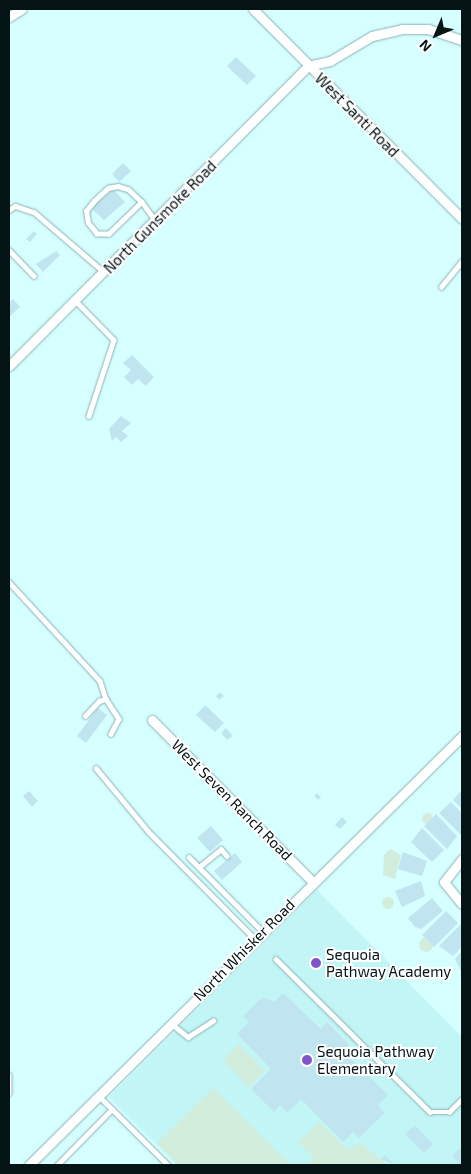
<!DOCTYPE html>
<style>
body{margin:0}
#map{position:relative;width:471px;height:1174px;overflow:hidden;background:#d6ffff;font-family:"Exo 2",sans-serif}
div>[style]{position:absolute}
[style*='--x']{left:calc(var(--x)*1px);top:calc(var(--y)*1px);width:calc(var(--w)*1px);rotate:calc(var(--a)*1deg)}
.built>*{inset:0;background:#c2f5f5}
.green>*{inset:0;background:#d3eddc}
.round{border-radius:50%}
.building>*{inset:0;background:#c0e5f0}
.roads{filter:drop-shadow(0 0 1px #8bb2b2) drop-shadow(0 0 1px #8bb2b2)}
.lane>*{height:4.5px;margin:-2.25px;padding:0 2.25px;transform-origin:2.25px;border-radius:2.25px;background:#fff}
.street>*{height:9px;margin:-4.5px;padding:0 4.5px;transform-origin:4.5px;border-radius:4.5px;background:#fff}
.dots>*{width:14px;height:14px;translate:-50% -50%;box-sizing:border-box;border:2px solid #fff;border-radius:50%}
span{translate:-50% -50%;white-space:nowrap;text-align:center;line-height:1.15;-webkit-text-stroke:4px #fff;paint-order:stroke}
.street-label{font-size:15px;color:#041313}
.poi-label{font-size:15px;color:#041313}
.left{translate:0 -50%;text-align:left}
.frame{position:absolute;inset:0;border:10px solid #041313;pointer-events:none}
.north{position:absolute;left:411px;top:10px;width:50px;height:50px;-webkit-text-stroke:4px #fff;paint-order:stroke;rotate:225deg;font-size:14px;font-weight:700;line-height:20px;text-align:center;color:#041313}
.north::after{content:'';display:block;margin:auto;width:18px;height:22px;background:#041313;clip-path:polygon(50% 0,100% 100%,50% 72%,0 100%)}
</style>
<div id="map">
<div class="built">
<div style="clip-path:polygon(317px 890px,462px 1037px,462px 1165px,177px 1165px,109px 1097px)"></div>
</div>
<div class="green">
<div class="round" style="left:421.5px;top:812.5px;width:11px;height:11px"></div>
<div style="clip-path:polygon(390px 849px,401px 855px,395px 879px,383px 875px,384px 855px)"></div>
<div class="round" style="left:382px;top:897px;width:12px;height:12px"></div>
<div class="round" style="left:419px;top:938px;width:14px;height:14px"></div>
<div style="clip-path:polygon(239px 1044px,265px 1071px,249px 1087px,223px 1060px)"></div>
<div style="clip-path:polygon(213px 1088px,290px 1165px,179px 1165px,157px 1143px)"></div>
<div style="clip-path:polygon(320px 1122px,347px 1149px,361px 1143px,387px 1165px,306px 1165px,314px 1158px,298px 1142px)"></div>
</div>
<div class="building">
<div style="clip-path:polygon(236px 57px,256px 76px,247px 85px,227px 66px)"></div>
<div style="clip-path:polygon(123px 163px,131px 171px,119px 182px,112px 174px)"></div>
<div style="clip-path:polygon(113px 189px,125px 202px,104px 220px,91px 208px)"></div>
<div style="clip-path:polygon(34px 231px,37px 234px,30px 242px,26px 239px)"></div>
<div style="clip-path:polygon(56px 251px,60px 255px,43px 272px,36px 264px)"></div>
<div style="clip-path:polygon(13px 299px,20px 307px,9px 317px,9px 303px)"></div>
<div style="clip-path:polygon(132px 355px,154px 377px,146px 386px,138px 379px,132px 385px,124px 377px,131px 370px,123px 363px)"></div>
<div style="clip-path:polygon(121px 416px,131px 423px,122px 431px,128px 436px,121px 442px,116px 437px,112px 441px,109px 429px)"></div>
<div style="clip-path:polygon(220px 692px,224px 696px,219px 700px,216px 696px)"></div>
<div style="clip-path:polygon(205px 705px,224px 723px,215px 732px,196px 715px)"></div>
<div style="clip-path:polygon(98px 708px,107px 715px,86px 743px,77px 736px)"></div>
<div style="clip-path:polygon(226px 728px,233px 736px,227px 740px,221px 733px)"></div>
<div style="clip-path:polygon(29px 791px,38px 801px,32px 807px,23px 796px)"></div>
<div style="clip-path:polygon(460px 792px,462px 794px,462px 809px,453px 800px)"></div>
<div style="clip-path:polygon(317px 793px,321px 797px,318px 800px,314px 796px)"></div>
<div style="clip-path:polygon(451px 802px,462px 813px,461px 835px,439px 813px)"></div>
<div style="clip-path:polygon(436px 814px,457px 836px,447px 849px,424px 826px)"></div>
<div style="clip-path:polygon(342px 817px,347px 822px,340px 829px,335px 825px)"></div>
<div style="clip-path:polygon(211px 826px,223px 840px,210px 852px,197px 838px)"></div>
<div style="clip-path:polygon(422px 828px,444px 850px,432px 862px,411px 842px)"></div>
<div style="clip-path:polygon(403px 852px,427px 861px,422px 876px,398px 869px)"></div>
<div style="clip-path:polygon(235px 853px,242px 862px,222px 880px,214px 871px)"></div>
<div style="clip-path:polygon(421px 881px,425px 896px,402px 907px,395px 891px)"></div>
<div style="clip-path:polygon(432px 898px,443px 911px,421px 929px,415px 927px,408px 918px)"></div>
<div style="clip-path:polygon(446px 911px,458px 923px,434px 947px,422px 935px)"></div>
<div style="clip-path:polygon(461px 924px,462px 947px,453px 956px,439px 946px)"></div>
<div style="clip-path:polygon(462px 951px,462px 973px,455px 959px)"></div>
<div style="clip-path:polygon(283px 993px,321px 1029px,327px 1022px,349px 1045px,343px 1051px,388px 1095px,378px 1105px,385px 1113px,359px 1138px,353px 1132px,343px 1142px,301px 1099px,287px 1113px,280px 1105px,274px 1112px,255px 1093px,252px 1088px,271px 1069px,237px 1034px,249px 1022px,243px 1016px,263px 997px,274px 1002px)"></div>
<div style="clip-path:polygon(415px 1125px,433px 1144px,424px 1153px,405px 1134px)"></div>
<div style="clip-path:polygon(462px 1146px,462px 1165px,455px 1165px,458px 1162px,452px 1156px)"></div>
<div style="clip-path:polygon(385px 1155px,395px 1165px,381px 1159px)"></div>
</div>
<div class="roads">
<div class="lane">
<div style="--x:142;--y:202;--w:46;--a:135.9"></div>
<div style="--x:109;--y:234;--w:12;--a:180"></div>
<div style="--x:97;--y:234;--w:14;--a:-129"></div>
<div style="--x:88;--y:223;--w:12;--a:-99"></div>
<div style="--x:86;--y:211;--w:13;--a:-51"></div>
<div style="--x:94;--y:201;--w:19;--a:-43"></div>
<div style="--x:108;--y:188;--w:10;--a:-11"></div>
<div style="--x:118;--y:186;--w:10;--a:17"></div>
<div style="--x:128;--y:189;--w:19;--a:43"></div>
<div style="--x:142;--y:202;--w:22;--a:54"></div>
<div style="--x:9;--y:210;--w:7;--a:-34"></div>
<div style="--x:15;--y:206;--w:20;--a:18"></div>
<div style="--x:34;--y:212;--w:92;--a:40.6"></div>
<div style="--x:9;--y:250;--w:36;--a:46"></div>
<div style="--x:441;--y:287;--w:33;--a:-51"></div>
<div style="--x:76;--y:301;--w:54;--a:45.7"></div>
<div style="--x:114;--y:340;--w:80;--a:108.2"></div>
<div style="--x:9;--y:582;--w:134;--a:47.4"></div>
<div style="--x:100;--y:681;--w:19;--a:72"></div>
<div style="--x:85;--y:716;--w:21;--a:-47"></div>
<div style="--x:99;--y:701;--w:7;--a:-16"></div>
<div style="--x:106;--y:699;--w:24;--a:57"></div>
<div style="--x:119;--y:719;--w:17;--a:118"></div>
<div style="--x:96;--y:768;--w:83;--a:50.4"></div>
<div style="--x:149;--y:832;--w:151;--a:45.3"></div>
<div style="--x:189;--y:857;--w:104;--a:45.4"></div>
<div style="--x:199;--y:867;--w:28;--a:-39"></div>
<div style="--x:221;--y:849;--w:9;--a:49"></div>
<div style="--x:276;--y:959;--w:217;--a:44.8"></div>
<div style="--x:430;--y:1112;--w:19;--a:0"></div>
<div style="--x:449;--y:1112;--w:18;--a:-45"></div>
<div style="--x:172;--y:1024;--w:21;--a:39"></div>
<div style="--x:188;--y:1037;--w:30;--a:-33"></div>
<div style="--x:9;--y:1075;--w:18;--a:90"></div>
<div style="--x:99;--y:1096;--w:98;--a:45"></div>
<div style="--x:57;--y:1165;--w:78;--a:-45.5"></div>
</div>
<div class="street">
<div style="--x:253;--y:9;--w:296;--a:45.1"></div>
<div style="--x:9;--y:17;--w:15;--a:-32"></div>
<div style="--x:9;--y:366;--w:424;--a:-45.1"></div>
<div style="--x:308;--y:66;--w:23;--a:-13"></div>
<div style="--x:330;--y:61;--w:49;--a:-30.8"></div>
<div style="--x:372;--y:36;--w:31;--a:-13"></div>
<div style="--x:402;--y:29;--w:26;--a:0"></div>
<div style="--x:428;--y:29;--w:36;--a:18"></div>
<div style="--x:152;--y:720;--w:227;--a:45.2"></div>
<div style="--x:462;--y:859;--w:29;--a:128"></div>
<div style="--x:444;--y:882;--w:28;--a:51"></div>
<div style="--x:29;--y:1165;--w:610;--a:-44.73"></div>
</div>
</div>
<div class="dots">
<div style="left:316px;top:963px;background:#8054cd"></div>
<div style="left:307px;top:1060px;background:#8054cd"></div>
</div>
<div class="street-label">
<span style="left:357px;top:115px;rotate:45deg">West Santi Road</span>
<span style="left:160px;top:217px;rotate:-45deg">North Gunsmoke Road</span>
<span style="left:232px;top:800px;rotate:45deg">West Seven Ranch Road</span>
<span style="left:244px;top:950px;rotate:-45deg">North Whisker Road</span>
</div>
<div class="poi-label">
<span class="left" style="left:326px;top:963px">Sequoia<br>Pathway Academy</span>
<span class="left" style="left:317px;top:1060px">Sequoia Pathway<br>Elementary</span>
</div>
<div class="frame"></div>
<div class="north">N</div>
</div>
